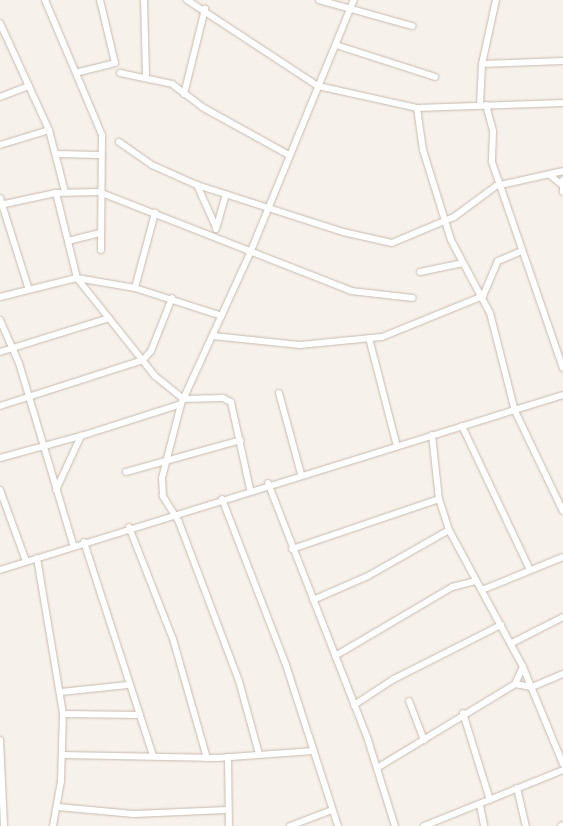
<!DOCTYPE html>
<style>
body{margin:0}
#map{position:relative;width:563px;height:826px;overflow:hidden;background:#f6f1ea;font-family:Mulish,sans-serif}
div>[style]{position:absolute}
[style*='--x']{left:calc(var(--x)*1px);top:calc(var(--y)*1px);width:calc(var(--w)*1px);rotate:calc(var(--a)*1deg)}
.roads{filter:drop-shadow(0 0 1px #c6baaf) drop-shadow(0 0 1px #c6baaf)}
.minor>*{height:6px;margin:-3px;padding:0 3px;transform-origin:3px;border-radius:3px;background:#fff}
span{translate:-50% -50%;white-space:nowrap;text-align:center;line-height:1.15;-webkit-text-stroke:4.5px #fff;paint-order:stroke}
</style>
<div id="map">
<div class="roads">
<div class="minor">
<div style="--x:45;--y:0;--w:147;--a:67.1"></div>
<div style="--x:102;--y:135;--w:115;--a:90.5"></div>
<div style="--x:144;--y:0;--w:77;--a:88.5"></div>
<div style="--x:187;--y:0;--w:157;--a:33.3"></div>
<div style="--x:318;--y:86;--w:101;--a:12.5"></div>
<div style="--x:417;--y:108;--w:146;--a:-2"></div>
<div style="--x:319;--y:0;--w:97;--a:15.6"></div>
<div style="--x:0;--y:23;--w:118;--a:65.4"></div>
<div style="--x:49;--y:130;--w:64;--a:75.5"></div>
<div style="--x:336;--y:45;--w:104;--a:17.9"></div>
<div style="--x:482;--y:64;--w:81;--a:-2.1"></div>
<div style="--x:79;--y:72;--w:37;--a:-14"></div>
<div style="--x:115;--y:63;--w:65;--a:-103.4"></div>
<div style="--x:120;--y:73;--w:53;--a:11.9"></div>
<div style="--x:172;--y:84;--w:38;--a:37"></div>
<div style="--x:202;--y:107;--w:99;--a:28.9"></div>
<div style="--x:184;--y:94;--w:88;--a:-76.1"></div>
<div style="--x:0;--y:97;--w:31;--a:-21"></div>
<div style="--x:480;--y:105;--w:41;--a:-87.2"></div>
<div style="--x:482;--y:64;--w:66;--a:-77.7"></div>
<div style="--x:486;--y:105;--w:27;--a:75"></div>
<div style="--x:493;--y:131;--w:31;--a:92"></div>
<div style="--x:492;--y:162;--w:218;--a:71"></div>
<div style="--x:417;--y:108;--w:42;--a:81.9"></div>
<div style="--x:423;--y:150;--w:94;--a:72.7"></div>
<div style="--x:451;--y:240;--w:83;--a:61.9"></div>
<div style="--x:490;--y:313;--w:101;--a:75.7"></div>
<div style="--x:515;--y:411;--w:111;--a:64.4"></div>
<div style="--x:119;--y:142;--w:40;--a:34.9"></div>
<div style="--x:152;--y:165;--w:49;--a:24"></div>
<div style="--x:197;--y:185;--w:153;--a:17.8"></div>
<div style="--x:343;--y:232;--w:50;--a:12.7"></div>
<div style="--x:392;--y:243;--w:67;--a:-22.8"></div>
<div style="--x:454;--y:217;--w:52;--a:-36.4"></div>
<div style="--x:496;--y:186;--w:69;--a:-12.6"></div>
<div style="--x:0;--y:145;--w:51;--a:-17"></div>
<div style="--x:56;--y:154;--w:43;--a:1.3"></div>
<div style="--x:551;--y:176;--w:14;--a:39"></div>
<div style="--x:563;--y:180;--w:12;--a:90"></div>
<div style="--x:197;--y:185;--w:46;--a:65.7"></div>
<div style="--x:56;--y:193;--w:88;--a:76.1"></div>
<div style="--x:77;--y:278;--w:125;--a:51.5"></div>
<div style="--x:155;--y:376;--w:36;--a:39"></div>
<div style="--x:183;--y:399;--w:40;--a:-1.4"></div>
<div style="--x:223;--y:398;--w:9;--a:27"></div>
<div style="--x:231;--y:402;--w:89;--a:77.7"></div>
<div style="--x:0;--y:198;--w:96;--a:72.5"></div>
<div style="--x:0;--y:205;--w:57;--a:-12.1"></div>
<div style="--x:56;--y:193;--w:43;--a:-1.3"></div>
<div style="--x:99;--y:192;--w:271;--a:21.4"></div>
<div style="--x:351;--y:291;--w:62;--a:6.4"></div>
<div style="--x:216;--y:229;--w:36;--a:-74"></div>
<div style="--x:68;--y:241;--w:33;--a:-14"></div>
<div style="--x:420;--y:272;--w:44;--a:-11.8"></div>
<div style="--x:135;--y:288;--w:78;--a:-75.1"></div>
<div style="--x:483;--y:296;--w:38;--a:-67"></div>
<div style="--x:498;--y:261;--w:25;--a:-23"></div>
<div style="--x:0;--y:297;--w:79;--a:-13.9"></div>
<div style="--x:77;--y:278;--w:59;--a:9.8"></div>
<div style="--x:135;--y:288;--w:91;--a:17.8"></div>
<div style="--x:0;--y:320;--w:47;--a:66.2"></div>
<div style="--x:19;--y:363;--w:189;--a:73.4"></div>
<div style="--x:213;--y:336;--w:87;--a:5.9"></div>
<div style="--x:300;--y:345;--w:82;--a:-5.6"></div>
<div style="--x:382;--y:337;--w:109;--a:-22.1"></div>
<div style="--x:369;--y:338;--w:112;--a:75.5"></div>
<div style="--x:0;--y:352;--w:114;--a:-17.3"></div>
<div style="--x:279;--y:393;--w:84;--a:74.8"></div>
<div style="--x:0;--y:406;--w:150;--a:-17.8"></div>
<div style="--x:143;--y:360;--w:12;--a:-48"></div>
<div style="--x:151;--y:351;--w:57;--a:-68.4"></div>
<div style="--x:462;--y:426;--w:157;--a:64.7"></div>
<div style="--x:432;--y:435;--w:64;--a:83.8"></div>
<div style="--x:0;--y:458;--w:84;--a:-15.2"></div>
<div style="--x:126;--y:472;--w:119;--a:-15.5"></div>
<div style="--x:268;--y:483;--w:276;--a:68.7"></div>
<div style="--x:368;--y:740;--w:90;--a:72.6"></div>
<div style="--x:0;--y:490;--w:76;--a:69.9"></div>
<div style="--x:56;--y:490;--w:60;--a:-65.2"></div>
<div style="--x:81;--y:436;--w:105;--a:-17.7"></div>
<div style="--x:222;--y:499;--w:178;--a:68.9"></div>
<div style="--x:286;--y:665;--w:169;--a:72.1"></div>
<div style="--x:129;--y:527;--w:120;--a:68.6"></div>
<div style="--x:173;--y:639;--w:124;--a:74.1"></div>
<div style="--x:84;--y:542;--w:225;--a:72.1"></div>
<div style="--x:292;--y:549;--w:155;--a:-18.8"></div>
<div style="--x:439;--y:499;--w:33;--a:72"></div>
<div style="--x:449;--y:530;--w:156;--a:61.6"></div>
<div style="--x:523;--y:667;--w:105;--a:67.6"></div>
<div style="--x:37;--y:558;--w:158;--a:80.5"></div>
<div style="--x:63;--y:714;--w:67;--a:91.7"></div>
<div style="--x:61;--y:781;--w:46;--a:100.1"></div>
<div style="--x:0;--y:570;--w:590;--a:-17.27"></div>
<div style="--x:482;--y:590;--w:87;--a:-22.2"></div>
<div style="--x:313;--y:600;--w:60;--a:-23.6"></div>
<div style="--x:368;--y:576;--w:93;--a:-29.6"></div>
<div style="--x:512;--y:643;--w:57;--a:-27"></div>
<div style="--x:335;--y:656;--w:136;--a:-30.5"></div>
<div style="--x:452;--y:587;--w:25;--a:-14"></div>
<div style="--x:515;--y:684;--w:17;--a:10"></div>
<div style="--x:532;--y:687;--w:34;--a:-23"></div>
<div style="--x:61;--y:692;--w:67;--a:-6"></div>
<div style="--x:409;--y:701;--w:42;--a:69"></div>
<div style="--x:354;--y:705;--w:48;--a:-33"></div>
<div style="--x:394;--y:679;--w:120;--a:-26.8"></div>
<div style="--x:463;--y:713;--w:91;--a:72.8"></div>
<div style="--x:63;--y:714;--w:77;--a:0.7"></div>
<div style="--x:0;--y:740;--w:86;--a:87.3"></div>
<div style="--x:259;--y:754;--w:76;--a:-105.3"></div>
<div style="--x:239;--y:681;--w:170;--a:-110.7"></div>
<div style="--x:179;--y:522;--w:31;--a:-122"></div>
<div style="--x:163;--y:496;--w:18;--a:-93"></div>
<div style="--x:162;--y:478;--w:76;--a:-75.6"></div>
<div style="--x:181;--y:404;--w:166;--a:-65.4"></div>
<div style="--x:250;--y:253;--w:274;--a:-67.7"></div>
<div style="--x:63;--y:755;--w:154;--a:1.1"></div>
<div style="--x:217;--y:758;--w:97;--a:-4.1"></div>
<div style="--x:228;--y:757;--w:69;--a:89.2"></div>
<div style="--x:377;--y:768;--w:162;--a:-31.3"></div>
<div style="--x:515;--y:684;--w:19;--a:-65"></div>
<div style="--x:517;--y:788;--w:39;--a:77"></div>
<div style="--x:480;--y:805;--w:21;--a:79"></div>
<div style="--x:58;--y:807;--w:76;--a:5.3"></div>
<div style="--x:134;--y:814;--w:93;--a:-2.5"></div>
<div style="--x:290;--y:826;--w:45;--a:-20.9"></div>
<div style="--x:424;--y:826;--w:150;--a:-21.9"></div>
<div style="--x:561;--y:826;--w:2;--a:-27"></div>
</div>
</div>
</div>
